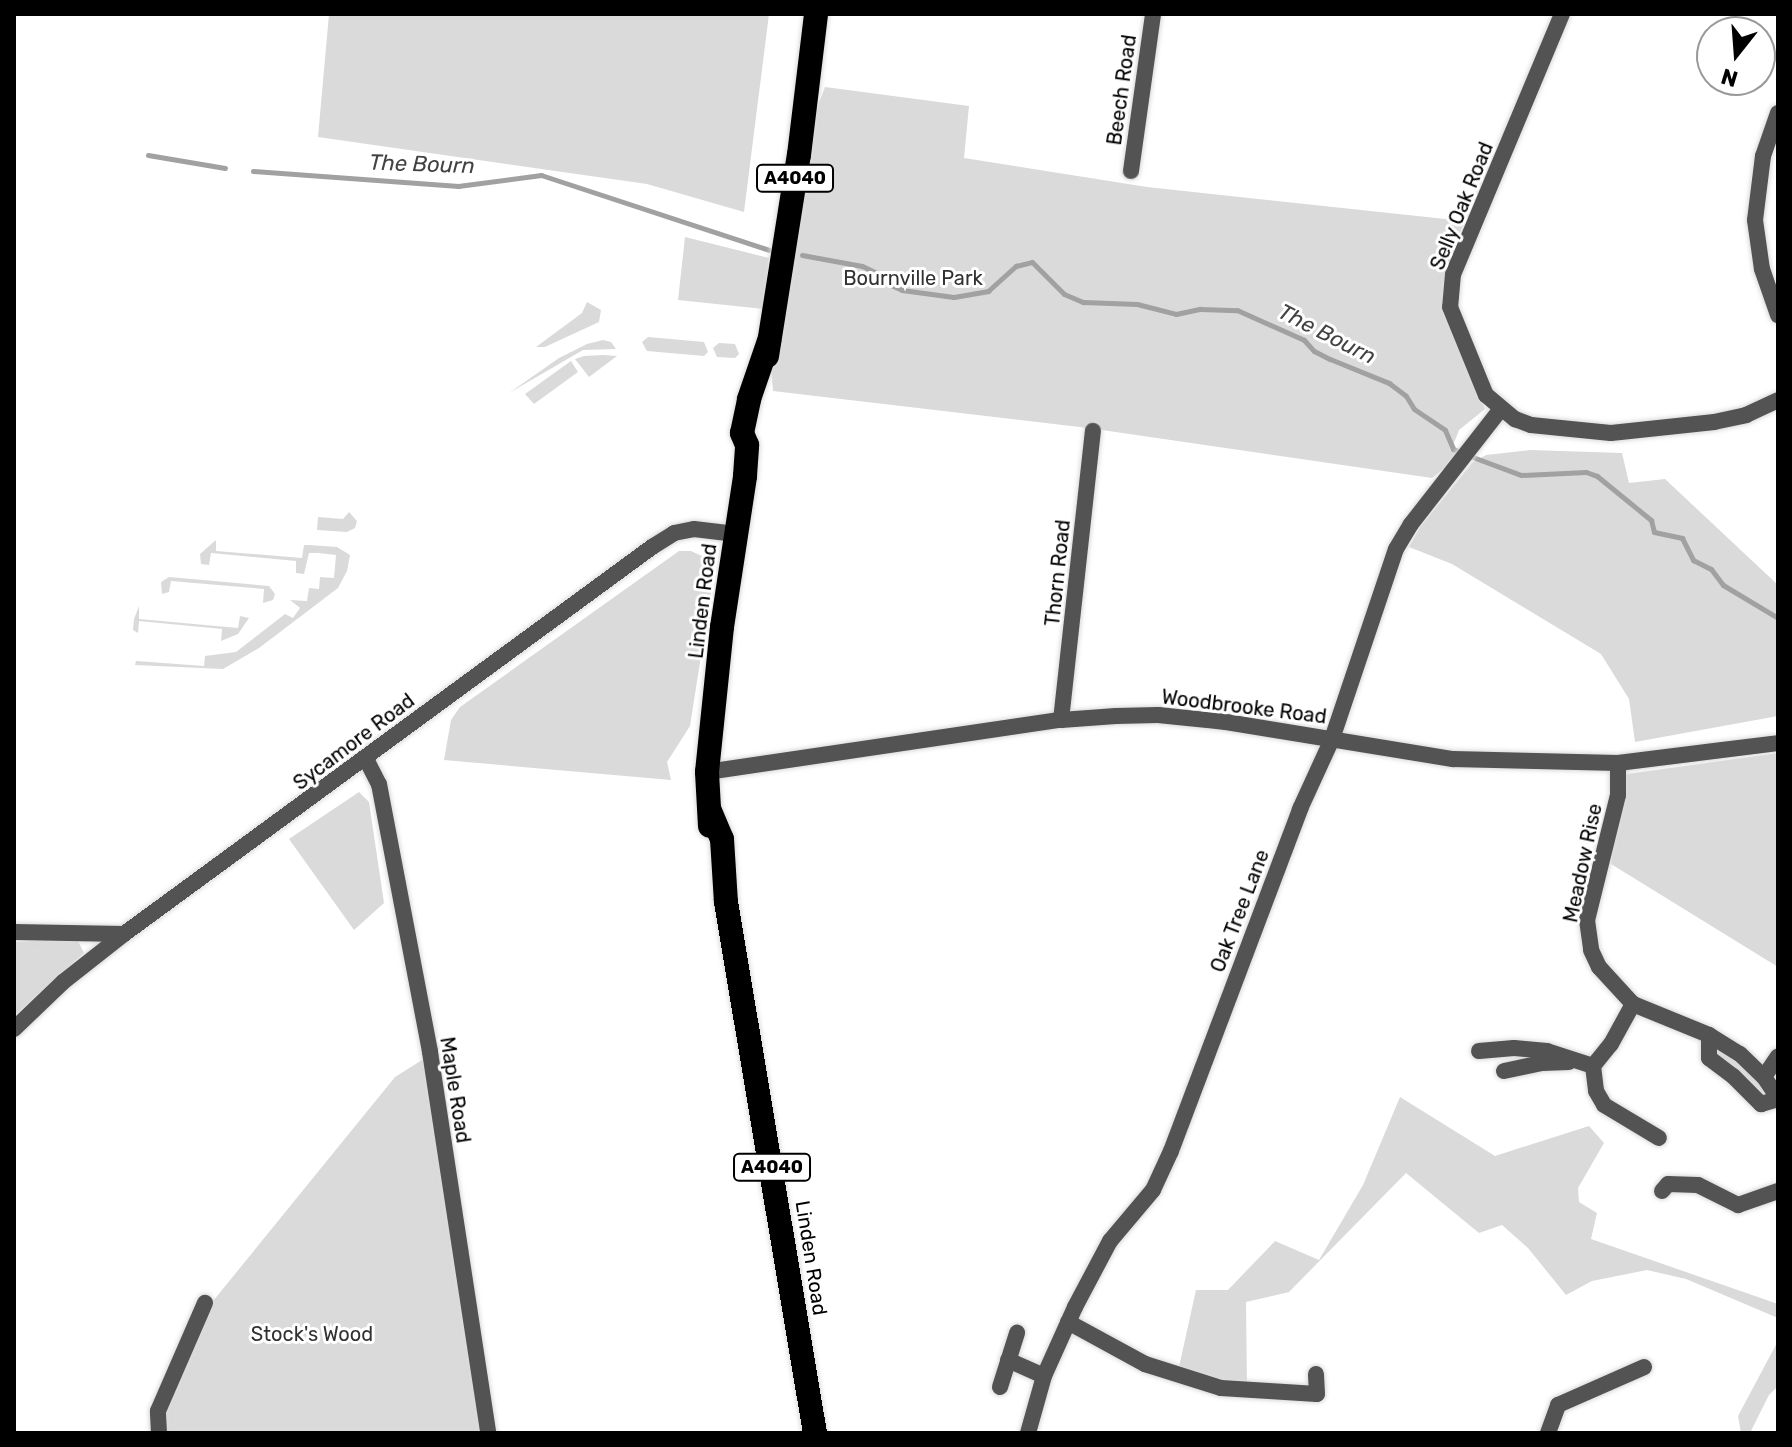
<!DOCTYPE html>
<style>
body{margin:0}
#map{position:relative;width:1792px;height:1447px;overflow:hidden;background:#fff;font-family:Rubik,sans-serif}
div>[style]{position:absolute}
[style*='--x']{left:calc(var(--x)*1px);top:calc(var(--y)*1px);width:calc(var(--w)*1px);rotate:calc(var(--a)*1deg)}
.green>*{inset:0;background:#dadada}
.stream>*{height:5px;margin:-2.5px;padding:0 2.5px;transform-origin:2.5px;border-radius:2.5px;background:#a1a1a1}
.roads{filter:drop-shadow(0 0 2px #dbdbdb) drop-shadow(0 0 2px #dbdbdb)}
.minor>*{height:16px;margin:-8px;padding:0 8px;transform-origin:8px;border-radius:8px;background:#535353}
.highway>*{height:24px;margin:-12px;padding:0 12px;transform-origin:12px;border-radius:12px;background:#000}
span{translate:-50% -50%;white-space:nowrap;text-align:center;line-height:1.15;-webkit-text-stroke:6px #fff;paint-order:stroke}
.shield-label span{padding:2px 6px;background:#fff;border:2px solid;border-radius:6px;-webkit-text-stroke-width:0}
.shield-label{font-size:18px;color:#000;font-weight:700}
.street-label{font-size:20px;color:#000}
.park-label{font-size:20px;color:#313131}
.water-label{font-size:22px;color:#424242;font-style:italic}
.frame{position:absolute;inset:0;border:16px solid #000;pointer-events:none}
.north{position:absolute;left:1696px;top:16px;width:80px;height:80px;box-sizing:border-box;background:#fff;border:2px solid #999;border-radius:50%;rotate:197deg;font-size:22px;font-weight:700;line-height:32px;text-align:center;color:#000}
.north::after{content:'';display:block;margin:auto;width:28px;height:36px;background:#000;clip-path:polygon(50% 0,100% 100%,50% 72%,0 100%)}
</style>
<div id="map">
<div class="green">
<div style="clip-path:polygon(329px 14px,769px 14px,744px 212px,647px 184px,318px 137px)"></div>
<div style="clip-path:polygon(825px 87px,969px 106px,964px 158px,1147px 187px,1464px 221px,1445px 274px,1442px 310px,1485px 409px,1459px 430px,1454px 443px,1459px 456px,1432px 478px,1088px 428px,773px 391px,769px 341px,799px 155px)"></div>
<div style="clip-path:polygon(685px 237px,769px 258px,764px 309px,678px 300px)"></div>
<div style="clip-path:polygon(587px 302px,601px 310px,599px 322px,545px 347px,536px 347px,582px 313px)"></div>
<div style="clip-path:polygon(648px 337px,704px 342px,708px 352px,704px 356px,647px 351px,642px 342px)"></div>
<div style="clip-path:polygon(603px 340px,611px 342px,616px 349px,583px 350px,509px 393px,559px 358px,587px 344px)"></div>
<div style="clip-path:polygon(719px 343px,735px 344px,739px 354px,735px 358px,717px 357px,713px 348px)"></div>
<div style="clip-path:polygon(584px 356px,603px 355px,617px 356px,589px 377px,575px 359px)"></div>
<div style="clip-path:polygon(571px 361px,578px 372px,534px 404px,525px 394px)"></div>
<div style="clip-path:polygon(1530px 450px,1622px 453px,1629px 483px,1665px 479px,1778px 585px,1778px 716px,1635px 742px,1629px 699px,1601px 654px,1452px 564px,1409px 547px,1421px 526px,1473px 462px,1486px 455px)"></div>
<div style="clip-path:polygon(349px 512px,357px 521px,355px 528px,347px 532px,317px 530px,318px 517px,343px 519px)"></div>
<div style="clip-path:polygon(216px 540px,216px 551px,302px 558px,304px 545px,309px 545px,337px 547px,350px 555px,347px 571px,338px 588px,259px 648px,223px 669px,135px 665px,136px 661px,204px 666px,205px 656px,236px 652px,285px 614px,293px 618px,300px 608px,290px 600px,307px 601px,309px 588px,319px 589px,320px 577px,334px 578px,336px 555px,318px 553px,309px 553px,304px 574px,296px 573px,296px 561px,211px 553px,209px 565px,201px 564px,200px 554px)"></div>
<div style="clip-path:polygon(679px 551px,691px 551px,702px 556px,710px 566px,712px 586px,690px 726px,667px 762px,671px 780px,444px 760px,451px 720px,460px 707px)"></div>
<div style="clip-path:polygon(169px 577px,269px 586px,275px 594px,273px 600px,263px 603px,264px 589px,171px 581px,169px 592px,162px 594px,161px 582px)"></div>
<div style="clip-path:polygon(139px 606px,139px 619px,238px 628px,240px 616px,249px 618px,238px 634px,221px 641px,222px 629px,139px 621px,138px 633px,133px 630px,134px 619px)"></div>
<div style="clip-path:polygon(1778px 753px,1778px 967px,1611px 864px,1618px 795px,1627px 774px)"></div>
<div style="clip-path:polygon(359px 792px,369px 802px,384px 903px,354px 930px,289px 839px)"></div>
<div style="clip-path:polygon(77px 939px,84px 953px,14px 1016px,14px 942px)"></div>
<div style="clip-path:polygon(1709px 1035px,1778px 1098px,1761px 1104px,1709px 1058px)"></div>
<div style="clip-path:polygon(430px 1055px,483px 1433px,164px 1433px,163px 1412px,209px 1306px,395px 1077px)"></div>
<div style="clip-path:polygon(1400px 1097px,1495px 1156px,1589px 1126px,1604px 1143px,1578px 1188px,1579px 1202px,1597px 1213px,1591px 1239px,1778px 1304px,1778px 1318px,1686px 1279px,1647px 1270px,1592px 1281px,1566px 1295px,1528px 1248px,1502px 1225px,1479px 1233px,1406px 1173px,1289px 1292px,1246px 1302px,1247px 1390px,1177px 1376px,1196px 1290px,1228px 1290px,1275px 1241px,1319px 1260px,1363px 1185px)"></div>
<div style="clip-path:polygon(1778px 1341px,1778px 1386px,1769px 1395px,1750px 1433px,1741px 1433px,1738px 1416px)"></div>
</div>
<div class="stream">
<div style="--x:148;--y:155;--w:78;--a:9.6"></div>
<div style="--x:253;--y:171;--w:206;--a:4.2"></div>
<div style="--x:458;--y:186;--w:84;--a:-7.5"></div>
<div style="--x:541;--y:175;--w:240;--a:18.2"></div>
<div style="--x:802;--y:255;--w:61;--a:10.4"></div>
<div style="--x:862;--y:266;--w:26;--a:25"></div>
<div style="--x:886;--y:277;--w:11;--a:52"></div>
<div style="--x:893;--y:286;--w:10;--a:24"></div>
<div style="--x:902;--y:290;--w:52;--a:7.7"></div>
<div style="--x:954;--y:297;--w:35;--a:-10"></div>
<div style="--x:988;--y:291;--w:38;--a:-42"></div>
<div style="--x:1016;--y:266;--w:16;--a:-14"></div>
<div style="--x:1032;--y:262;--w:45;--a:45"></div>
<div style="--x:1064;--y:294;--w:21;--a:23"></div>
<div style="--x:1083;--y:302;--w:54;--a:2.1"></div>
<div style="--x:1137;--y:304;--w:40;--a:14.4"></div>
<div style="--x:1176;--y:314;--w:25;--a:-12"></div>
<div style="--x:1200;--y:309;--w:37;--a:2"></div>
<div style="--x:1237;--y:310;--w:73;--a:24.1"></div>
<div style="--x:1304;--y:340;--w:15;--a:48"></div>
<div style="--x:1314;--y:351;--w:18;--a:27"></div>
<div style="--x:1330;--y:359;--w:64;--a:22.1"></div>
<div style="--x:1389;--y:383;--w:21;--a:37"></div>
<div style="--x:1406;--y:396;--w:15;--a:58"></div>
<div style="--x:1414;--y:409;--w:37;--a:34"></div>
<div style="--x:1445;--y:430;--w:21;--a:67"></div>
<div style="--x:1453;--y:449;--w:9;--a:21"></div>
<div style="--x:1470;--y:456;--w:54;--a:20.4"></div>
<div style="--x:1521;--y:475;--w:65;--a:-2.6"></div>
<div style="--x:1586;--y:472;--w:12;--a:20"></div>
<div style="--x:1597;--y:476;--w:70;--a:39.2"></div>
<div style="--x:1651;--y:520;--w:12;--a:76"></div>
<div style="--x:1654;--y:532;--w:29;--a:12"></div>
<div style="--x:1682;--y:538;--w:25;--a:63"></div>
<div style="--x:1693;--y:560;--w:20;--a:27"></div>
<div style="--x:1711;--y:569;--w:20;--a:53"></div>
<div style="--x:1723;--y:585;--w:64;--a:31"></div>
</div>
<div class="roads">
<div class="minor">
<div style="--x:1562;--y:14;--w:282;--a:112.7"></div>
<div style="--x:1453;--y:274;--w:33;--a:95"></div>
<div style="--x:1450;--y:307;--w:95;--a:67.8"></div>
<div style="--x:1486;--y:395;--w:38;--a:40"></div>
<div style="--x:1515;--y:419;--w:17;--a:21"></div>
<div style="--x:1531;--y:425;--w:80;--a:5.7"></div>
<div style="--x:1611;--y:433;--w:104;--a:-6.1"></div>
<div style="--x:1714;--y:422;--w:33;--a:-12"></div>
<div style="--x:1746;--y:415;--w:35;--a:-25"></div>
<div style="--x:1778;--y:113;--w:46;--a:109.2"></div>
<div style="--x:1763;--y:156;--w:64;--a:97.1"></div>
<div style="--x:1755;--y:220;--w:49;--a:81.9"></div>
<div style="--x:1762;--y:269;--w:49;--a:70.8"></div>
<div style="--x:1131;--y:171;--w:159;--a:-82"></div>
<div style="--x:1061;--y:720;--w:291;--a:-83.7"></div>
<div style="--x:366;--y:759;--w:28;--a:63"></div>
<div style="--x:379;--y:784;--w:273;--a:79.2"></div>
<div style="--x:430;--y:1052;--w:385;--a:81.3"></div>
<div style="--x:1618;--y:763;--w:32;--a:90"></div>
<div style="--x:1618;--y:795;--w:129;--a:103.9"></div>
<div style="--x:1587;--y:920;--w:30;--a:82"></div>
<div style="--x:1591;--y:950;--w:19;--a:65"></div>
<div style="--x:1599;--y:967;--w:50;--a:47.4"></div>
<div style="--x:1633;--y:1004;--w:82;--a:22.2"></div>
<div style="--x:1709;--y:1035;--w:36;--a:32"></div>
<div style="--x:1740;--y:1054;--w:33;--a:44"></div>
<div style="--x:1764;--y:1077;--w:25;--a:56"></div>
<div style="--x:707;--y:772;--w:358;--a:-8.4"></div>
<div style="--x:1061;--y:720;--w:55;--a:-4.2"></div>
<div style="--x:1116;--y:716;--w:42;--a:-1.4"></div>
<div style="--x:1158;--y:715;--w:68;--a:5.9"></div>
<div style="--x:1226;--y:722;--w:230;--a:9.3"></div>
<div style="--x:1453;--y:759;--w:165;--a:1.4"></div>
<div style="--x:1618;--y:763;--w:161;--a:-7.1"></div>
<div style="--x:14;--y:932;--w:110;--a:1"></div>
<div style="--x:14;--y:1029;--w:68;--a:-43.8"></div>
<div style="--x:63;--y:982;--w:78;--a:-38.2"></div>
<div style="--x:124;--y:934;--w:655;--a:-36.24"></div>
<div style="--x:652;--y:547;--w:26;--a:-32"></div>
<div style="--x:674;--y:533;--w:20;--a:-11"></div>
<div style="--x:694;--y:529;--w:42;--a:6.8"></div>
<div style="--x:1709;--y:1035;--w:23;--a:90"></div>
<div style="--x:1709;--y:1058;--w:30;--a:37"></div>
<div style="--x:1733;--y:1076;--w:40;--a:45"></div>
<div style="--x:1761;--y:1104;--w:18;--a:-16"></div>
<div style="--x:1479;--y:1051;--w:35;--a:-5"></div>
<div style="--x:1514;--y:1048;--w:33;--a:5"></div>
<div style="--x:1547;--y:1051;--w:48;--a:18.1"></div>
<div style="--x:1593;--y:1066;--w:25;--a:83"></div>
<div style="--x:1596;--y:1091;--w:16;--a:60"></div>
<div style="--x:1604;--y:1105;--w:64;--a:31"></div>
<div style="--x:1593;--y:1066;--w:28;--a:-51"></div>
<div style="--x:1611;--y:1044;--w:46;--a:-61.2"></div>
<div style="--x:1504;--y:1071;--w:39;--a:-12"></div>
<div style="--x:1542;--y:1063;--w:27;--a:-2"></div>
<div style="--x:1764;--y:1077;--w:25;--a:-56"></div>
<div style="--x:1662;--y:1191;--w:9;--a:-49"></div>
<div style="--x:1668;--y:1184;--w:30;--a:2"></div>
<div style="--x:1698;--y:1185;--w:45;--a:26.6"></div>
<div style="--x:1738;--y:1205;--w:42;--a:-19.3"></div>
<div style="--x:1068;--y:1322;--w:88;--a:28.6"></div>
<div style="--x:1145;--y:1364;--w:80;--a:17.5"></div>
<div style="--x:1221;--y:1388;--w:96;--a:3.6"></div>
<div style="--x:1317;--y:1394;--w:20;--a:-93"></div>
<div style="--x:1008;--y:1360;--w:39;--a:24"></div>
<div style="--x:1000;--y:1387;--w:57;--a:-72.5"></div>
<div style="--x:159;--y:1433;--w:22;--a:-93"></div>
<div style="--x:158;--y:1411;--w:118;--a:-66.5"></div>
<div style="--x:1028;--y:1433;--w:59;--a:-74.3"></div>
<div style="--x:1044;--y:1376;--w:76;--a:-65.8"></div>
<div style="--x:1075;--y:1307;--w:75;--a:-62.1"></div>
<div style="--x:1110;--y:1241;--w:67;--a:-49.9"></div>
<div style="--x:1153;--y:1190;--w:43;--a:-65.2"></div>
<div style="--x:1171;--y:1151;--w:366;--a:-69.3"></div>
<div style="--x:1300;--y:809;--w:77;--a:-65.4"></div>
<div style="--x:1332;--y:739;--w:200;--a:-71.4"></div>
<div style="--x:1396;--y:549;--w:29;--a:-59"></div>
<div style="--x:1411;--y:524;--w:146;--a:-52"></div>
<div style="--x:1548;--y:1433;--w:30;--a:-70"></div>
<div style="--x:1558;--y:1405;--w:94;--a:-23.8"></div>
</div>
<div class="highway">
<div style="--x:767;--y:356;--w:204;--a:-81"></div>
<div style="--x:799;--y:155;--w:142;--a:-83.1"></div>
<div style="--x:710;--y:811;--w:30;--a:67"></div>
<div style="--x:722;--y:839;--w:63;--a:86.4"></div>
<div style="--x:726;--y:902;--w:538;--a:80.49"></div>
<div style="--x:710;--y:826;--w:54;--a:-93.2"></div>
<div style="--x:707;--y:772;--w:146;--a:-84.1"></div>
<div style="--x:722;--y:627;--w:153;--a:-81.3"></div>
<div style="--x:745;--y:476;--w:31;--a:-86"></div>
<div style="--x:747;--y:445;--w:13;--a:-113"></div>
<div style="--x:742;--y:433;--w:35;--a:-78"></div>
<div style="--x:749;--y:399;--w:61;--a:-71"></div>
</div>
</div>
<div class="shield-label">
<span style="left:795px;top:178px">A4040</span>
<span style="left:772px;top:1167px">A4040</span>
</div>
<div class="street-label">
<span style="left:1122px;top:90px;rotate:-82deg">Beech Road</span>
<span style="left:1462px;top:206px;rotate:-68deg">Selly Oak Road</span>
<span style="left:1058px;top:573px;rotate:-84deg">Thorn Road</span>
<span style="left:703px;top:601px;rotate:-83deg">Linden Road</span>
<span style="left:1244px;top:707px;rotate:7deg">Woodbrooke Road</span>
<span style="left:354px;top:742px;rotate:-37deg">Sycamore Road</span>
<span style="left:1583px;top:863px;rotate:-78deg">Meadow Rise</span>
<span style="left:1240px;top:911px;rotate:-69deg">Oak Tree Lane</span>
<span style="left:455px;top:1090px;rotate:81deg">Maple Road</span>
<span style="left:811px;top:1258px;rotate:81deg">Linden Road</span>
</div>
<div class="park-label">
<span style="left:913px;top:278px">Bournville Park</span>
<span style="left:312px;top:1334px">Stock's Wood</span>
</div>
<div class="water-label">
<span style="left:422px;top:164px;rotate:2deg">The Bourn</span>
<span style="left:1327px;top:334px;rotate:27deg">The Bourn</span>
</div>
<div class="frame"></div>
<div class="north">N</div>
</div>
